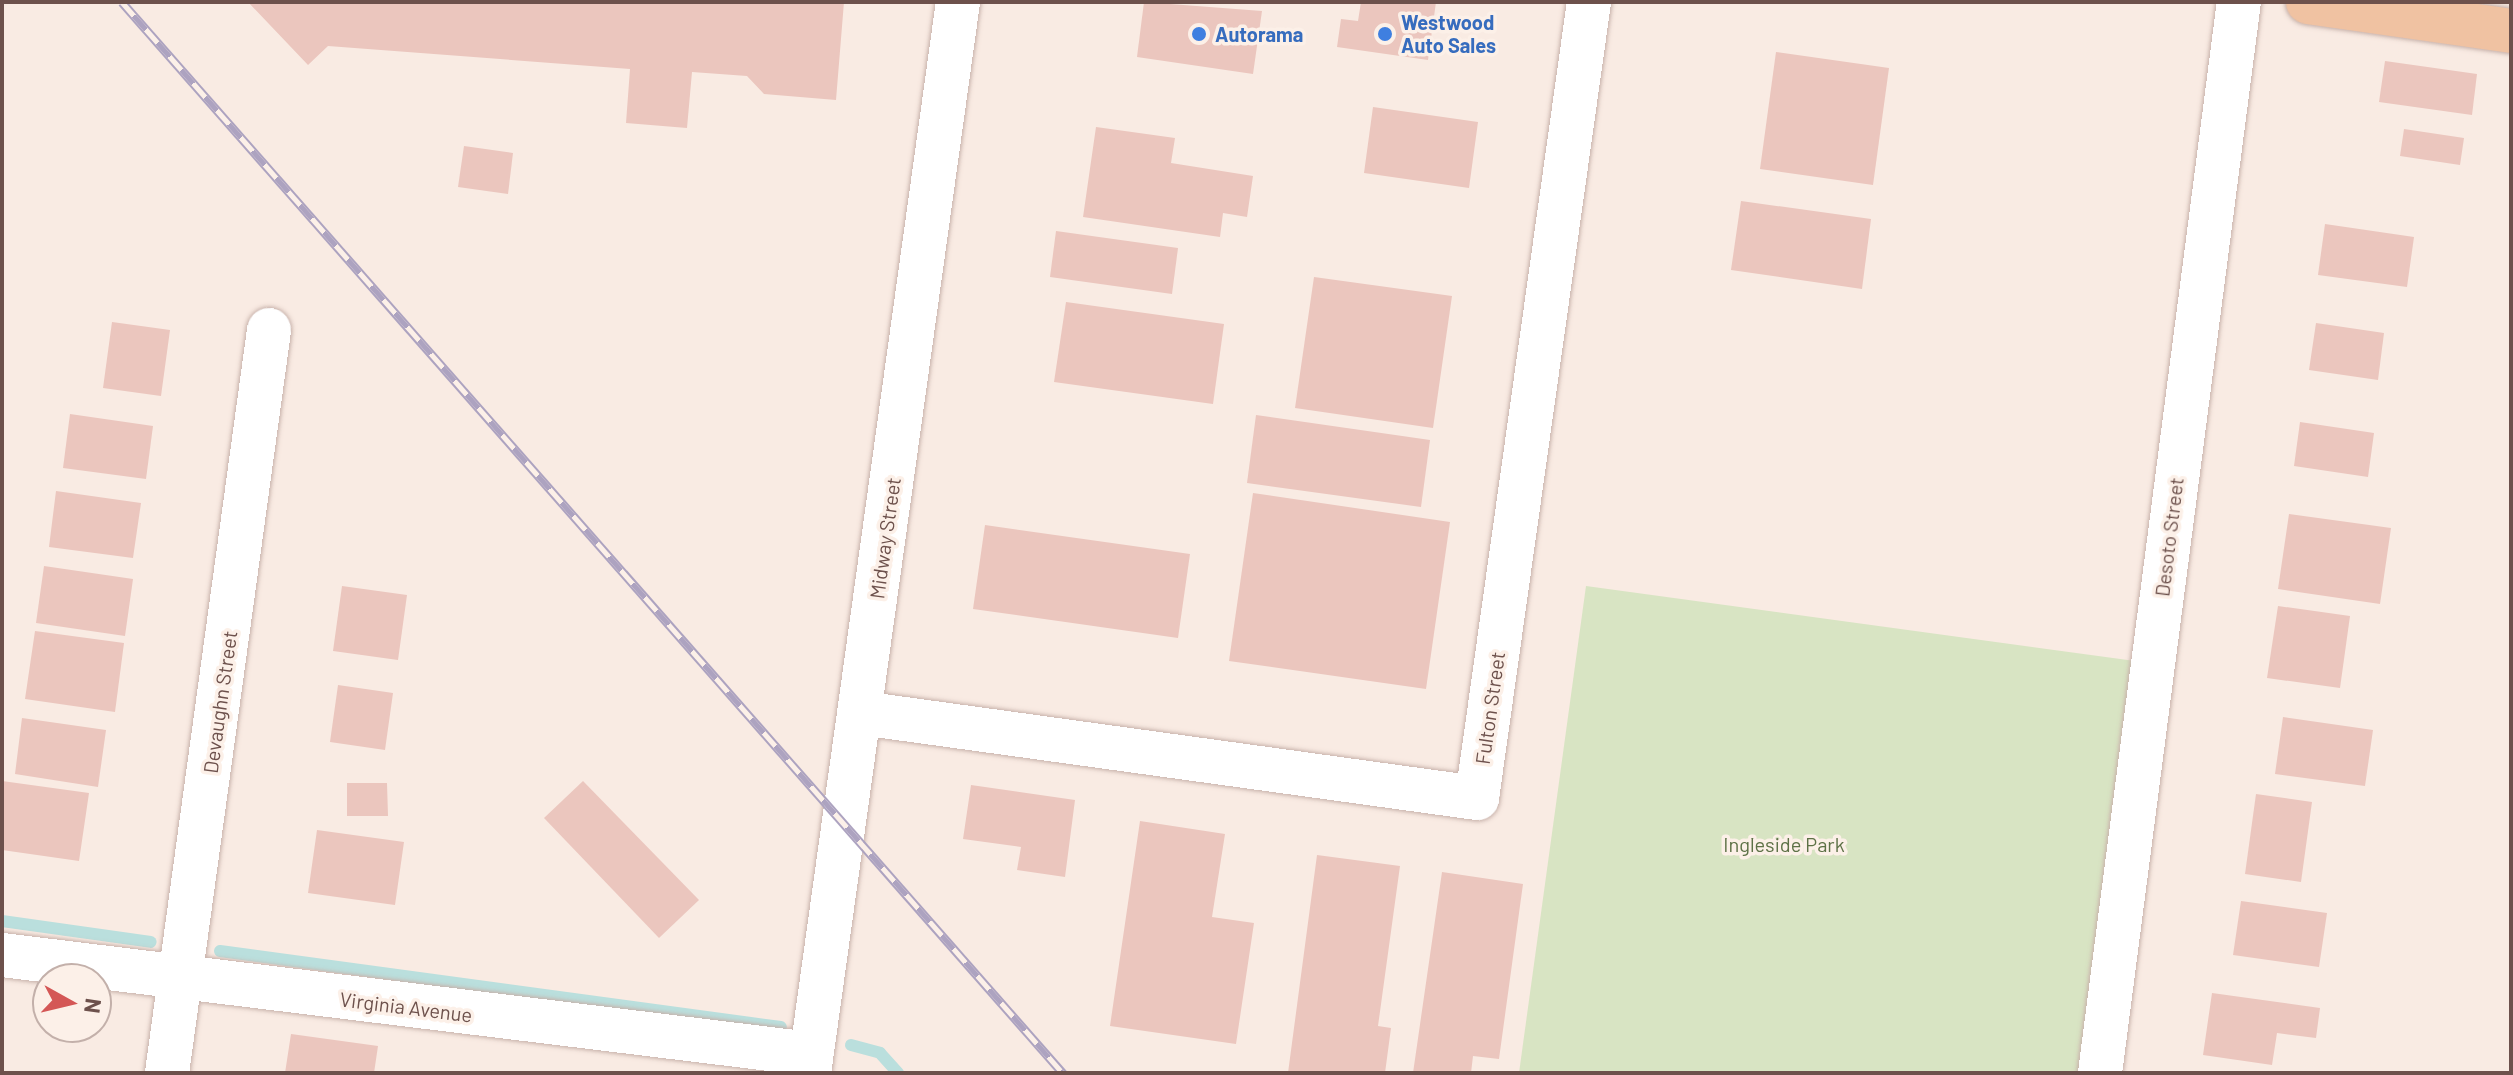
<!DOCTYPE html>
<style>
body{margin:0}
#map{position:relative;width:2513px;height:1075px;overflow:hidden;background:#f9ebe3;font-family:Barlow,sans-serif}
div>[style]{position:absolute}
[style*='--x']{left:calc(var(--x)*1px);top:calc(var(--y)*1px);width:calc(var(--w)*1px);rotate:calc(var(--a)*1deg)}
.green>*{inset:0;background:#d8e4c3}
.stream>*{height:12px;margin:-6px;padding:0 6px;transform-origin:6px;border-radius:6px;background:#badfdd}
.building>*{inset:0;background:#ebc6be}
.roads{filter:drop-shadow(0 0 2px #c8b2ab) drop-shadow(0 0 2px #c8b2ab)}
.minor>*{height:44px;margin:-22px;padding:0 22px;transform-origin:22px;border-radius:22px;background:#fff}
.tertiary>*{height:44px;margin:-22px;padding:0 22px;transform-origin:22px;border-radius:22px;background:#fff}
.primary>*{height:44px;margin:-22px;padding:0 22px;transform-origin:22px;border-radius:22px;background:#f0c2a2}
.rail>*{height:9px;margin-top:-4.5px;transform-origin:0;background:repeating-linear-gradient(90deg,#fcf0e8 0 18px,#ada3c0 0 36px);box-sizing:border-box;border-block:2px solid #ada3c0}
.dots>*{width:22px;height:22px;translate:-50% -50%;box-sizing:border-box;border:4px solid #fcf0e8;border-radius:50%}
span{translate:-50% -50%;white-space:nowrap;text-align:center;line-height:1.15;-webkit-text-stroke:7px #fcf0e8;paint-order:stroke}
.shop-label{font-size:20px;color:#366cbe;font-weight:700}
.left{translate:0 -50%;text-align:left}
.street-label{font-size:20px;color:#6d514c}
.park-label{font-size:20px;color:#5d7146}
.frame{position:absolute;inset:0;border:4px solid #6d514c;pointer-events:none}
.north{position:absolute;left:32px;top:963px;width:80px;height:80px;box-sizing:border-box;background:#fcf0e8;border:2px solid #c3b0aa;border-radius:50%;rotate:98deg;font-size:22px;font-weight:700;line-height:32px;text-align:center;color:#6d514c}
.north::after{content:'';display:block;margin:auto;width:28px;height:36px;background:#d45756;clip-path:polygon(50% 0,100% 100%,50% 72%,0 100%)}
</style>
<div id="map">
<div class="green">
<div style="clip-path:polygon(1586px 586px,2135px 661px,2083px 1073px,1519px 1073px)"></div>
</div>
<div class="stream">
<div style="--x:2;--y:921;--w:150;--a:8"></div>
<div style="--x:220;--y:951;--w:566;--a:7.72"></div>
<div style="--x:851;--y:1045;--w:30;--a:15"></div>
<div style="--x:880;--y:1053;--w:27;--a:48"></div>
</div>
<div class="building">
<div style="clip-path:polygon(248px 2px,844px 2px,836px 100px,764px 94px,747px 76px,692px 72px,687px 128px,626px 123px,630px 69px,328px 46px,308px 65px)"></div>
<div style="clip-path:polygon(1144px 2px,1262px 11px,1253px 74px,1137px 57px)"></div>
<div style="clip-path:polygon(1361px 2px,1436px 2px,1428px 60px,1337px 47px,1341px 19px,1358px 21px)"></div>
<div style="clip-path:polygon(1776px 52px,1889px 68px,1873px 185px,1760px 169px)"></div>
<div style="clip-path:polygon(2385px 61px,2477px 74px,2472px 115px,2379px 102px)"></div>
<div style="clip-path:polygon(1373px 107px,1478px 122px,1469px 188px,1364px 173px)"></div>
<div style="clip-path:polygon(1096px 127px,1175px 138px,1171px 163px,1253px 176px,1247px 217px,1223px 213px,1220px 237px,1083px 217px)"></div>
<div style="clip-path:polygon(2404px 129px,2464px 138px,2460px 165px,2400px 156px)"></div>
<div style="clip-path:polygon(464px 146px,513px 153px,508px 194px,458px 187px)"></div>
<div style="clip-path:polygon(1741px 201px,1871px 219px,1862px 289px,1731px 270px)"></div>
<div style="clip-path:polygon(2325px 224px,2414px 237px,2407px 287px,2318px 275px)"></div>
<div style="clip-path:polygon(1056px 231px,1178px 248px,1172px 294px,1050px 277px)"></div>
<div style="clip-path:polygon(1314px 277px,1452px 296px,1433px 428px,1295px 408px)"></div>
<div style="clip-path:polygon(1066px 302px,1224px 324px,1213px 404px,1054px 382px)"></div>
<div style="clip-path:polygon(112px 322px,170px 330px,161px 396px,103px 388px)"></div>
<div style="clip-path:polygon(2316px 323px,2384px 333px,2378px 380px,2309px 370px)"></div>
<div style="clip-path:polygon(70px 414px,153px 426px,146px 479px,63px 468px)"></div>
<div style="clip-path:polygon(1256px 415px,1430px 440px,1421px 507px,1247px 483px)"></div>
<div style="clip-path:polygon(2300px 422px,2374px 433px,2368px 477px,2294px 466px)"></div>
<div style="clip-path:polygon(56px 491px,141px 503px,133px 558px,49px 547px)"></div>
<div style="clip-path:polygon(1253px 493px,1450px 522px,1426px 689px,1229px 661px)"></div>
<div style="clip-path:polygon(2289px 514px,2391px 528px,2380px 604px,2278px 589px)"></div>
<div style="clip-path:polygon(985px 525px,1190px 554px,1178px 638px,973px 609px)"></div>
<div style="clip-path:polygon(44px 566px,133px 579px,125px 636px,36px 623px)"></div>
<div style="clip-path:polygon(342px 586px,407px 595px,398px 660px,333px 651px)"></div>
<div style="clip-path:polygon(2278px 606px,2350px 616px,2340px 688px,2267px 678px)"></div>
<div style="clip-path:polygon(35px 631px,124px 643px,115px 712px,25px 699px)"></div>
<div style="clip-path:polygon(338px 685px,393px 693px,385px 750px,330px 742px)"></div>
<div style="clip-path:polygon(2283px 717px,2373px 730px,2365px 786px,2275px 774px)"></div>
<div style="clip-path:polygon(22px 718px,106px 730px,98px 787px,15px 774px)"></div>
<div style="clip-path:polygon(2px 781px,89px 793px,79px 861px,2px 850px)"></div>
<div style="clip-path:polygon(583px 781px,699px 900px,659px 938px,544px 818px)"></div>
<div style="clip-path:polygon(347px 783px,387px 783px,388px 816px,347px 816px)"></div>
<div style="clip-path:polygon(971px 785px,1075px 800px,1065px 877px,1017px 870px,1021px 847px,963px 839px)"></div>
<div style="clip-path:polygon(2256px 794px,2312px 802px,2301px 882px,2245px 874px)"></div>
<div style="clip-path:polygon(1140px 821px,1225px 834px,1212px 917px,1254px 923px,1236px 1044px,1110px 1026px)"></div>
<div style="clip-path:polygon(317px 830px,404px 842px,395px 905px,308px 893px)"></div>
<div style="clip-path:polygon(1317px 855px,1400px 866px,1378px 1026px,1391px 1028px,1385px 1073px,1288px 1073px)"></div>
<div style="clip-path:polygon(1442px 872px,1523px 884px,1499px 1059px,1473px 1056px,1471px 1073px,1413px 1073px)"></div>
<div style="clip-path:polygon(2241px 901px,2327px 913px,2319px 967px,2233px 955px)"></div>
<div style="clip-path:polygon(2212px 993px,2320px 1008px,2316px 1038px,2277px 1033px,2272px 1065px,2203px 1055px)"></div>
<div style="clip-path:polygon(291px 1034px,378px 1046px,374px 1073px,285px 1073px)"></div>
</div>
<div class="roads">
<div class="minor">
<div style="--x:861;--y:713;--w:622;--a:7.86"></div>
<div style="--x:1477;--y:798;--w:804;--a:-81.99"></div>
<div style="--x:2;--y:955;--w:815;--a:6.98"></div>
<div style="--x:167;--y:1073;--w:750;--a:-82.18"></div>
<div style="--x:2100;--y:1073;--w:1080;--a:-82.61"></div>
</div>
<div class="tertiary">
<div style="--x:809;--y:1073;--w:1081;--a:-82.08"></div>
</div>
<div class="primary">
<div style="--x:2308;--y:2;--w:205;--a:8.1"></div>
</div>
</div>
<div class="rail">
<div style="--x:122;--y:2;--w:1426;--a:48.7"></div>
</div>
<div class="dots">
<div style="left:1199px;top:34px;background:#3f7fe0"></div>
<div style="left:1385px;top:34px;background:#3f7fe0"></div>
</div>
<div class="shop-label">
<span class="left" style="left:1401px;top:34px">Westwood<br>Auto Sales</span>
<span class="left" style="left:1215px;top:34px">Autorama</span>
</div>
<div class="street-label">
<span style="left:2169px;top:537px;rotate:-83deg">Desoto Street</span>
<span style="left:885px;top:538px;rotate:-82deg">Midway Street</span>
<span style="left:220px;top:702px;rotate:-82deg">Devaughn Street</span>
<span style="left:1490px;top:708px;rotate:-82deg">Fulton Street</span>
<span style="left:406px;top:1007px;rotate:7deg">Virginia Avenue</span>
</div>
<div class="park-label">
<span style="left:1784px;top:844px">Ingleside Park</span>
</div>
<div class="frame"></div>
<div class="north">N</div>
</div>
